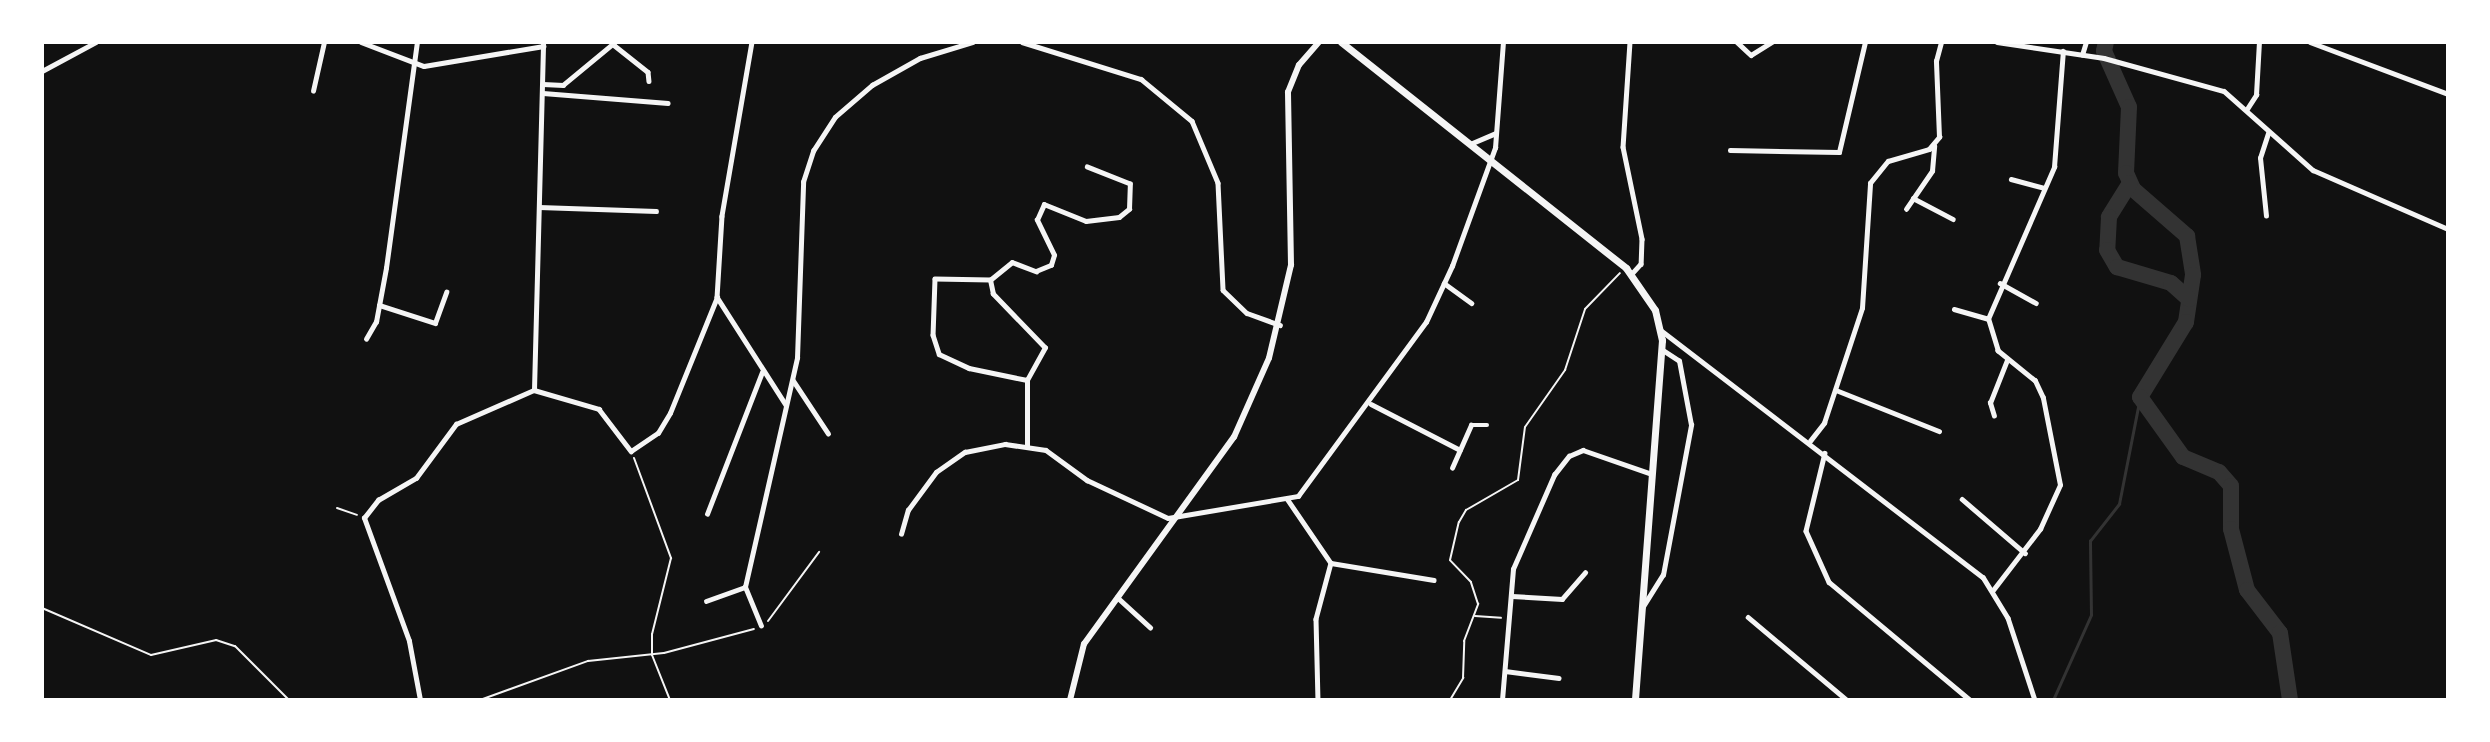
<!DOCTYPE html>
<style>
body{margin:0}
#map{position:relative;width:2490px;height:742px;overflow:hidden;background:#111;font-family:"Archivo Narrow",sans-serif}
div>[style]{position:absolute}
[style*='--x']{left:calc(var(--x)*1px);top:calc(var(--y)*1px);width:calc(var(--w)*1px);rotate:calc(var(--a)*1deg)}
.stream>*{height:2.5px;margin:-1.25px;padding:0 1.25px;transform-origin:1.25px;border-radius:1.25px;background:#333}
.river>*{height:16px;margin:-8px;padding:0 8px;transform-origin:8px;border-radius:8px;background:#333}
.path>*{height:2px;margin:-1px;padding:0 1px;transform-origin:1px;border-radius:1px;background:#f5f5f5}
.minor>*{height:4.5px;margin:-2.25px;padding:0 2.25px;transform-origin:2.25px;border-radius:2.25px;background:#f5f5f5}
.tertiary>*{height:6px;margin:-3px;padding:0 3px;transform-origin:3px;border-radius:3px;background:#f5f5f5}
.primary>*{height:7px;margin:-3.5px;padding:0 3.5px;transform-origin:3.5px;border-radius:3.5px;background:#f5f5f5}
span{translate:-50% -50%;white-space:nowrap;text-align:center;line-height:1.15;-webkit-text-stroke:7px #fff;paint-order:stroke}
.frame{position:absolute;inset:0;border:44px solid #fff;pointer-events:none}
</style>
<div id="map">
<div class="stream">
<div style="--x:2053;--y:700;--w:93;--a:-65.9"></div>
<div style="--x:2091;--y:615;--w:74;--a:-90.8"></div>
<div style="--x:2090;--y:541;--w:47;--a:-51.9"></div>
<div style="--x:2119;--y:504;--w:109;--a:-78.9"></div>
</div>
<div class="river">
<div style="--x:2106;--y:42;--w:9;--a:103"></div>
<div style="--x:2104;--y:51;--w:61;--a:65.9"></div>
<div style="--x:2129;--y:107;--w:66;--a:92.6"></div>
<div style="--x:2126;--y:173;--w:17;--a:66"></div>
<div style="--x:2133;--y:189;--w:72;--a:41"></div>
<div style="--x:2187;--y:236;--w:39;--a:81"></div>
<div style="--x:2193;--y:275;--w:48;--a:98.5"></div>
<div style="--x:2186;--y:322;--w:88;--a:121.5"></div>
<div style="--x:2140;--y:397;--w:74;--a:54.4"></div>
<div style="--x:2183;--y:457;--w:39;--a:23"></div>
<div style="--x:2219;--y:472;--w:18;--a:49"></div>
<div style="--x:2231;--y:486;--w:43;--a:90"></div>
<div style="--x:2231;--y:529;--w:63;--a:75.3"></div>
<div style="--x:2247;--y:590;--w:54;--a:52.5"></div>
<div style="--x:2280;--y:633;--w:68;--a:81.5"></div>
<div style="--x:2130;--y:183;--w:40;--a:122"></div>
<div style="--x:2109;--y:217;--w:33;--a:93"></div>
<div style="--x:2107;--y:250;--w:20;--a:60"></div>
<div style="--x:2117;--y:267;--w:56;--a:16.5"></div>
<div style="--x:2171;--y:283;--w:24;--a:42"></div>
</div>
<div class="path">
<div style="--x:634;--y:458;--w:107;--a:69.7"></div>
<div style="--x:671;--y:558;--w:78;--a:104"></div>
<div style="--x:652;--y:634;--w:21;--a:90"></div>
<div style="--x:652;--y:655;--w:48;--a:68.2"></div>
<div style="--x:337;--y:508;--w:21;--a:19"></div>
<div style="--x:42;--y:608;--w:119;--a:23.3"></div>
<div style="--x:151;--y:655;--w:67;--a:-13"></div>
<div style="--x:216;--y:640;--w:20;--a:18"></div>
<div style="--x:235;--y:646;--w:76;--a:45"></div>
<div style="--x:1475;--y:616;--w:26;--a:4"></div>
<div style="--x:768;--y:621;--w:86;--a:-53.5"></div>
<div style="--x:480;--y:700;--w:115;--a:-19.9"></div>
<div style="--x:588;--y:661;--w:76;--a:-6"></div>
<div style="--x:664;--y:653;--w:93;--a:-14.9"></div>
<div style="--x:1450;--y:700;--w:26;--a:-59"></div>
<div style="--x:1463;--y:678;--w:37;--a:-88"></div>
<div style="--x:1464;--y:641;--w:40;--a:-69"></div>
<div style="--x:1478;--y:604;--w:23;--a:-108"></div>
<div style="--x:1471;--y:582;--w:30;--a:-134"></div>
<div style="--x:1450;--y:560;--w:39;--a:-77"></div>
<div style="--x:1459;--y:522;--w:14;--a:-60"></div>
<div style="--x:1466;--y:510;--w:60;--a:-30"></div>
<div style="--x:1518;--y:480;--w:53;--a:-82.5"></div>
<div style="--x:1525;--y:427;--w:70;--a:-54.9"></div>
<div style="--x:1565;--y:370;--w:64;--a:-71.8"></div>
<div style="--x:1585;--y:309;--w:50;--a:-45.8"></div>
</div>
<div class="minor">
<div style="--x:361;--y:42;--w:67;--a:20.9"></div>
<div style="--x:424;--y:66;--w:121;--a:-9.5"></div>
<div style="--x:752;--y:42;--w:177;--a:99.8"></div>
<div style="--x:722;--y:216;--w:81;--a:93.5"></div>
<div style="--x:717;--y:297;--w:128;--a:57.4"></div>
<div style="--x:1022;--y:42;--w:125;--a:17.3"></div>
<div style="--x:1141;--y:79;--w:66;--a:39.5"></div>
<div style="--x:1192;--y:121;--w:67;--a:67.2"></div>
<div style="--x:1218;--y:183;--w:107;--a:87.3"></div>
<div style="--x:1223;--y:290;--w:33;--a:44"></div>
<div style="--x:1247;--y:313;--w:35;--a:20"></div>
<div style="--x:1630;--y:42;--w:105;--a:93.8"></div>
<div style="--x:1623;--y:147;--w:94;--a:78.3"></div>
<div style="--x:1642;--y:239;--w:25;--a:92"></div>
<div style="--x:1641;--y:264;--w:13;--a:132"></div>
<div style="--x:1737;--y:42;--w:19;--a:43"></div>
<div style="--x:1751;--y:55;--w:25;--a:-32"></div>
<div style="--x:1997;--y:42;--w:108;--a:8.5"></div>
<div style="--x:2104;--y:58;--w:124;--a:15.4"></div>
<div style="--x:2224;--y:91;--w:119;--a:41.6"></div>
<div style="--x:2313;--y:170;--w:147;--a:23.6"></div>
<div style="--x:2310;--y:42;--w:147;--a:20.6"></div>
<div style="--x:614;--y:45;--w:43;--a:38.5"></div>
<div style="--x:648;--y:72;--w:9;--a:84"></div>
<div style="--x:2082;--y:55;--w:14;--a:-73"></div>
<div style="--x:42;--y:71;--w:61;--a:-28.2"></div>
<div style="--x:543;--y:84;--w:20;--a:3"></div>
<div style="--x:563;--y:85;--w:67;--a:-39.6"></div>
<div style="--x:313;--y:91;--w:50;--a:-77.3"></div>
<div style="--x:543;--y:93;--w:125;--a:4.6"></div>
<div style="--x:2247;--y:109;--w:17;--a:-57"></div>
<div style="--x:2256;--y:95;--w:53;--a:-86.8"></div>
<div style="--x:1470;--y:144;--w:28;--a:-23"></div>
<div style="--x:1730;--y:150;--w:109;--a:1.1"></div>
<div style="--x:1839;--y:152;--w:113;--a:-76.7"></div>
<div style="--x:2011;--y:179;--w:34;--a:15"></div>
<div style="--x:1913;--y:198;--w:45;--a:27.7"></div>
<div style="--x:539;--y:207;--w:117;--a:2"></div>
<div style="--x:1906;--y:209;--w:46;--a:-55.6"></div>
<div style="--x:1932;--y:171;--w:25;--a:-85"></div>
<div style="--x:2266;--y:216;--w:58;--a:-95.9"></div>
<div style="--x:2260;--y:158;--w:26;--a:-72"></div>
<div style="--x:990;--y:280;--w:55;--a:-179"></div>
<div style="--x:935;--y:279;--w:56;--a:92"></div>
<div style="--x:933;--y:335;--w:20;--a:72"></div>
<div style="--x:939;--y:354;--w:33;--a:25"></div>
<div style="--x:969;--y:368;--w:59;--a:11.7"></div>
<div style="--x:1444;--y:283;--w:34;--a:36"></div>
<div style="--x:2000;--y:283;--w:41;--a:29.1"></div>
<div style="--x:379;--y:305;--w:59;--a:17.8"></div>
<div style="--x:435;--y:323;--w:33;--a:-70"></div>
<div style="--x:1954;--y:309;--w:35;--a:16"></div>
<div style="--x:1662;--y:331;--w:404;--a:37.5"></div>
<div style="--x:1983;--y:577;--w:48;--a:58.6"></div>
<div style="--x:2008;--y:618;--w:86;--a:71.8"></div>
<div style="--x:366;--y:339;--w:20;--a:-60"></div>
<div style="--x:376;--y:322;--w:55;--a:-79.5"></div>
<div style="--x:386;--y:268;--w:228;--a:-82.2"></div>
<div style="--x:793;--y:380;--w:64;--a:56.6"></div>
<div style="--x:534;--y:390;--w:348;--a:-88.5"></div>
<div style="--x:534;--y:390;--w:68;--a:16.3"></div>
<div style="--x:599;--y:409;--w:53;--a:52.7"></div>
<div style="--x:631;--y:451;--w:32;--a:-34"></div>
<div style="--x:658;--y:433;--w:23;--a:-59"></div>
<div style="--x:670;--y:413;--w:125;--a:-67.9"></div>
<div style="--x:1836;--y:390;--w:111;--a:21.7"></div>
<div style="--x:1371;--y:404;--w:100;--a:27.3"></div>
<div style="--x:1994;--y:416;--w:14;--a:-107"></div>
<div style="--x:1990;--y:403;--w:46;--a:-68.4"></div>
<div style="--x:1810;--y:441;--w:23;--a:-52"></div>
<div style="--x:1824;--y:423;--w:121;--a:-71.7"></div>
<div style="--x:1862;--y:308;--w:125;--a:-86.3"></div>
<div style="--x:1870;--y:183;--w:28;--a:-51"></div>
<div style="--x:1888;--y:161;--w:43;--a:-16.3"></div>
<div style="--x:1929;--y:149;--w:16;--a:-50"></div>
<div style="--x:1939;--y:137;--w:76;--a:-92.3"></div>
<div style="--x:1936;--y:61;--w:20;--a:-75"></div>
<div style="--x:1027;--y:445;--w:65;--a:-90"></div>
<div style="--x:1027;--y:380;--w:37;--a:-61"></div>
<div style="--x:1045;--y:348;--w:75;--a:-133.9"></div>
<div style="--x:993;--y:294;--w:14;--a:-102"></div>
<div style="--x:990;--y:280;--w:28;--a:-39"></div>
<div style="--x:1012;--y:262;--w:26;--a:21"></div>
<div style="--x:1036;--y:271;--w:16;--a:-22"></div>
<div style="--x:1051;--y:265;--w:10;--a:-73"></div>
<div style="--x:1054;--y:255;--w:39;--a:-116"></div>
<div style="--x:1037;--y:220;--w:17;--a:-66"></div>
<div style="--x:1044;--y:204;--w:45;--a:22"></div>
<div style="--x:1086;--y:221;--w:33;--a:-7"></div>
<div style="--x:1119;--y:217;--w:13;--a:-39"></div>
<div style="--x:1129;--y:209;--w:25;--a:-88"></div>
<div style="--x:1130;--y:184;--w:46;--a:-158.4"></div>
<div style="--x:1825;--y:453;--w:80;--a:103.7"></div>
<div style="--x:1806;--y:531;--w:56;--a:65.7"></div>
<div style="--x:1829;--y:582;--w:184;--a:39.9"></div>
<div style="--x:1452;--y:468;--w:47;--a:-66.2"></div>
<div style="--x:1471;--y:425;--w:16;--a:0"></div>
<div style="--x:1962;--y:499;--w:83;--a:40.6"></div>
<div style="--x:1288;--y:500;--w:76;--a:55.7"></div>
<div style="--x:1331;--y:563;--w:58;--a:105"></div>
<div style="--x:1316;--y:619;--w:81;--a:88.6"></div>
<div style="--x:707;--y:514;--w:152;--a:-68.8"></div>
<div style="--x:901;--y:534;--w:25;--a:-74"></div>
<div style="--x:908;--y:510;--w:47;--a:-53.6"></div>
<div style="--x:936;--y:472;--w:35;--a:-35"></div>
<div style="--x:965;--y:452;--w:41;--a:-11.3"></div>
<div style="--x:1005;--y:444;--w:41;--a:8.3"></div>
<div style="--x:1046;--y:450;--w:51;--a:36.2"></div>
<div style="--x:1087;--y:480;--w:89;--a:25.1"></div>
<div style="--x:1168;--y:518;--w:132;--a:-9.6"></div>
<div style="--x:1298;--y:496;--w:216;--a:-53.7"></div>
<div style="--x:1426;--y:322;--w:62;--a:-65.1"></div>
<div style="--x:1452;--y:266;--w:126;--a:-70"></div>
<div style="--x:1495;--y:148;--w:106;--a:-85.7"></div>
<div style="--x:1331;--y:563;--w:104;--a:9.4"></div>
<div style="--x:1993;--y:590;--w:77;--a:-52.4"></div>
<div style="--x:2040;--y:529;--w:48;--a:-65.6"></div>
<div style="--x:2060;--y:485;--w:89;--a:-101.1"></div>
<div style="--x:2043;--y:398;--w:19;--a:-115"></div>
<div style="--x:2035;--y:381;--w:48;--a:-141"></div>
<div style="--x:1998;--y:351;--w:34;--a:-107"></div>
<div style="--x:1988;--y:319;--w:166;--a:-66.5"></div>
<div style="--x:2054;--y:167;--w:116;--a:-85.6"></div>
<div style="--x:1512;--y:596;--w:50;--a:3.4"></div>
<div style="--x:1562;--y:599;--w:35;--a:-49"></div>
<div style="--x:1117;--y:597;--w:45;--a:42.3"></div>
<div style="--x:706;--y:601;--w:41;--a:-19.7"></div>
<div style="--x:1642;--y:608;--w:39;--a:-58"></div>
<div style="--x:1663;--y:575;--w:153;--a:-79.4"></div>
<div style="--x:1691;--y:425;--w:65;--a:-100.6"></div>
<div style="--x:1679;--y:361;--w:20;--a:-147"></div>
<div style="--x:1748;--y:617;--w:129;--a:40"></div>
<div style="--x:761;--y:626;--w:42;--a:-112.3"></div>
<div style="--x:745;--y:587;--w:235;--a:-77.2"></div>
<div style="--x:797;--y:358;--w:176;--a:-88"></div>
<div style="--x:803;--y:182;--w:33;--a:-72"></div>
<div style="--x:813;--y:151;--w:40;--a:-57.1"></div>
<div style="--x:835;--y:117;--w:49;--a:-40.9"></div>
<div style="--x:872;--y:85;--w:55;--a:-29.4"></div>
<div style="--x:920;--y:58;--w:55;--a:-16.8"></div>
<div style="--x:1505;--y:671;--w:54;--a:7.4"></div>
<div style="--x:420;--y:700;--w:60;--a:-100.6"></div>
<div style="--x:409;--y:641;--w:131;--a:-110.1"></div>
<div style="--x:364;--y:518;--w:23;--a:-52"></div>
<div style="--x:378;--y:500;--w:44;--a:-30.1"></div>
<div style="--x:416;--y:478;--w:67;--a:-53.5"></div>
<div style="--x:456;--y:424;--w:85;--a:-23.6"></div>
<div style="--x:1502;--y:700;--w:131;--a:-85.2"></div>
<div style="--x:1513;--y:569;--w:103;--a:-66.4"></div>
<div style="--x:1554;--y:475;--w:24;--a:-52"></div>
<div style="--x:1569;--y:456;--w:15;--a:-23"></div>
<div style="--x:1583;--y:450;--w:73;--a:19.2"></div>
</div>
<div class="tertiary">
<div style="--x:1070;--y:700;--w:58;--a:-76"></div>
<div style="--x:1084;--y:644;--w:256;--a:-54.1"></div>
<div style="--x:1234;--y:437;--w:86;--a:-66.1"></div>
<div style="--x:1269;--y:358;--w:96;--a:-76.7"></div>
<div style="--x:1291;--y:265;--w:173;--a:-91"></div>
<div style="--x:1288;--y:92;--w:29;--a:-68"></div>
<div style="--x:1299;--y:65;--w:30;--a:-49"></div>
</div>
<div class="primary">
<div style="--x:1341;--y:42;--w:364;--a:38.4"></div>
<div style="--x:1626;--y:268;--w:51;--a:55.4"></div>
<div style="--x:1655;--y:310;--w:31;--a:77"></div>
<div style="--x:1662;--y:340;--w:361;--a:94.3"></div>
</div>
<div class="frame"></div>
</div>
